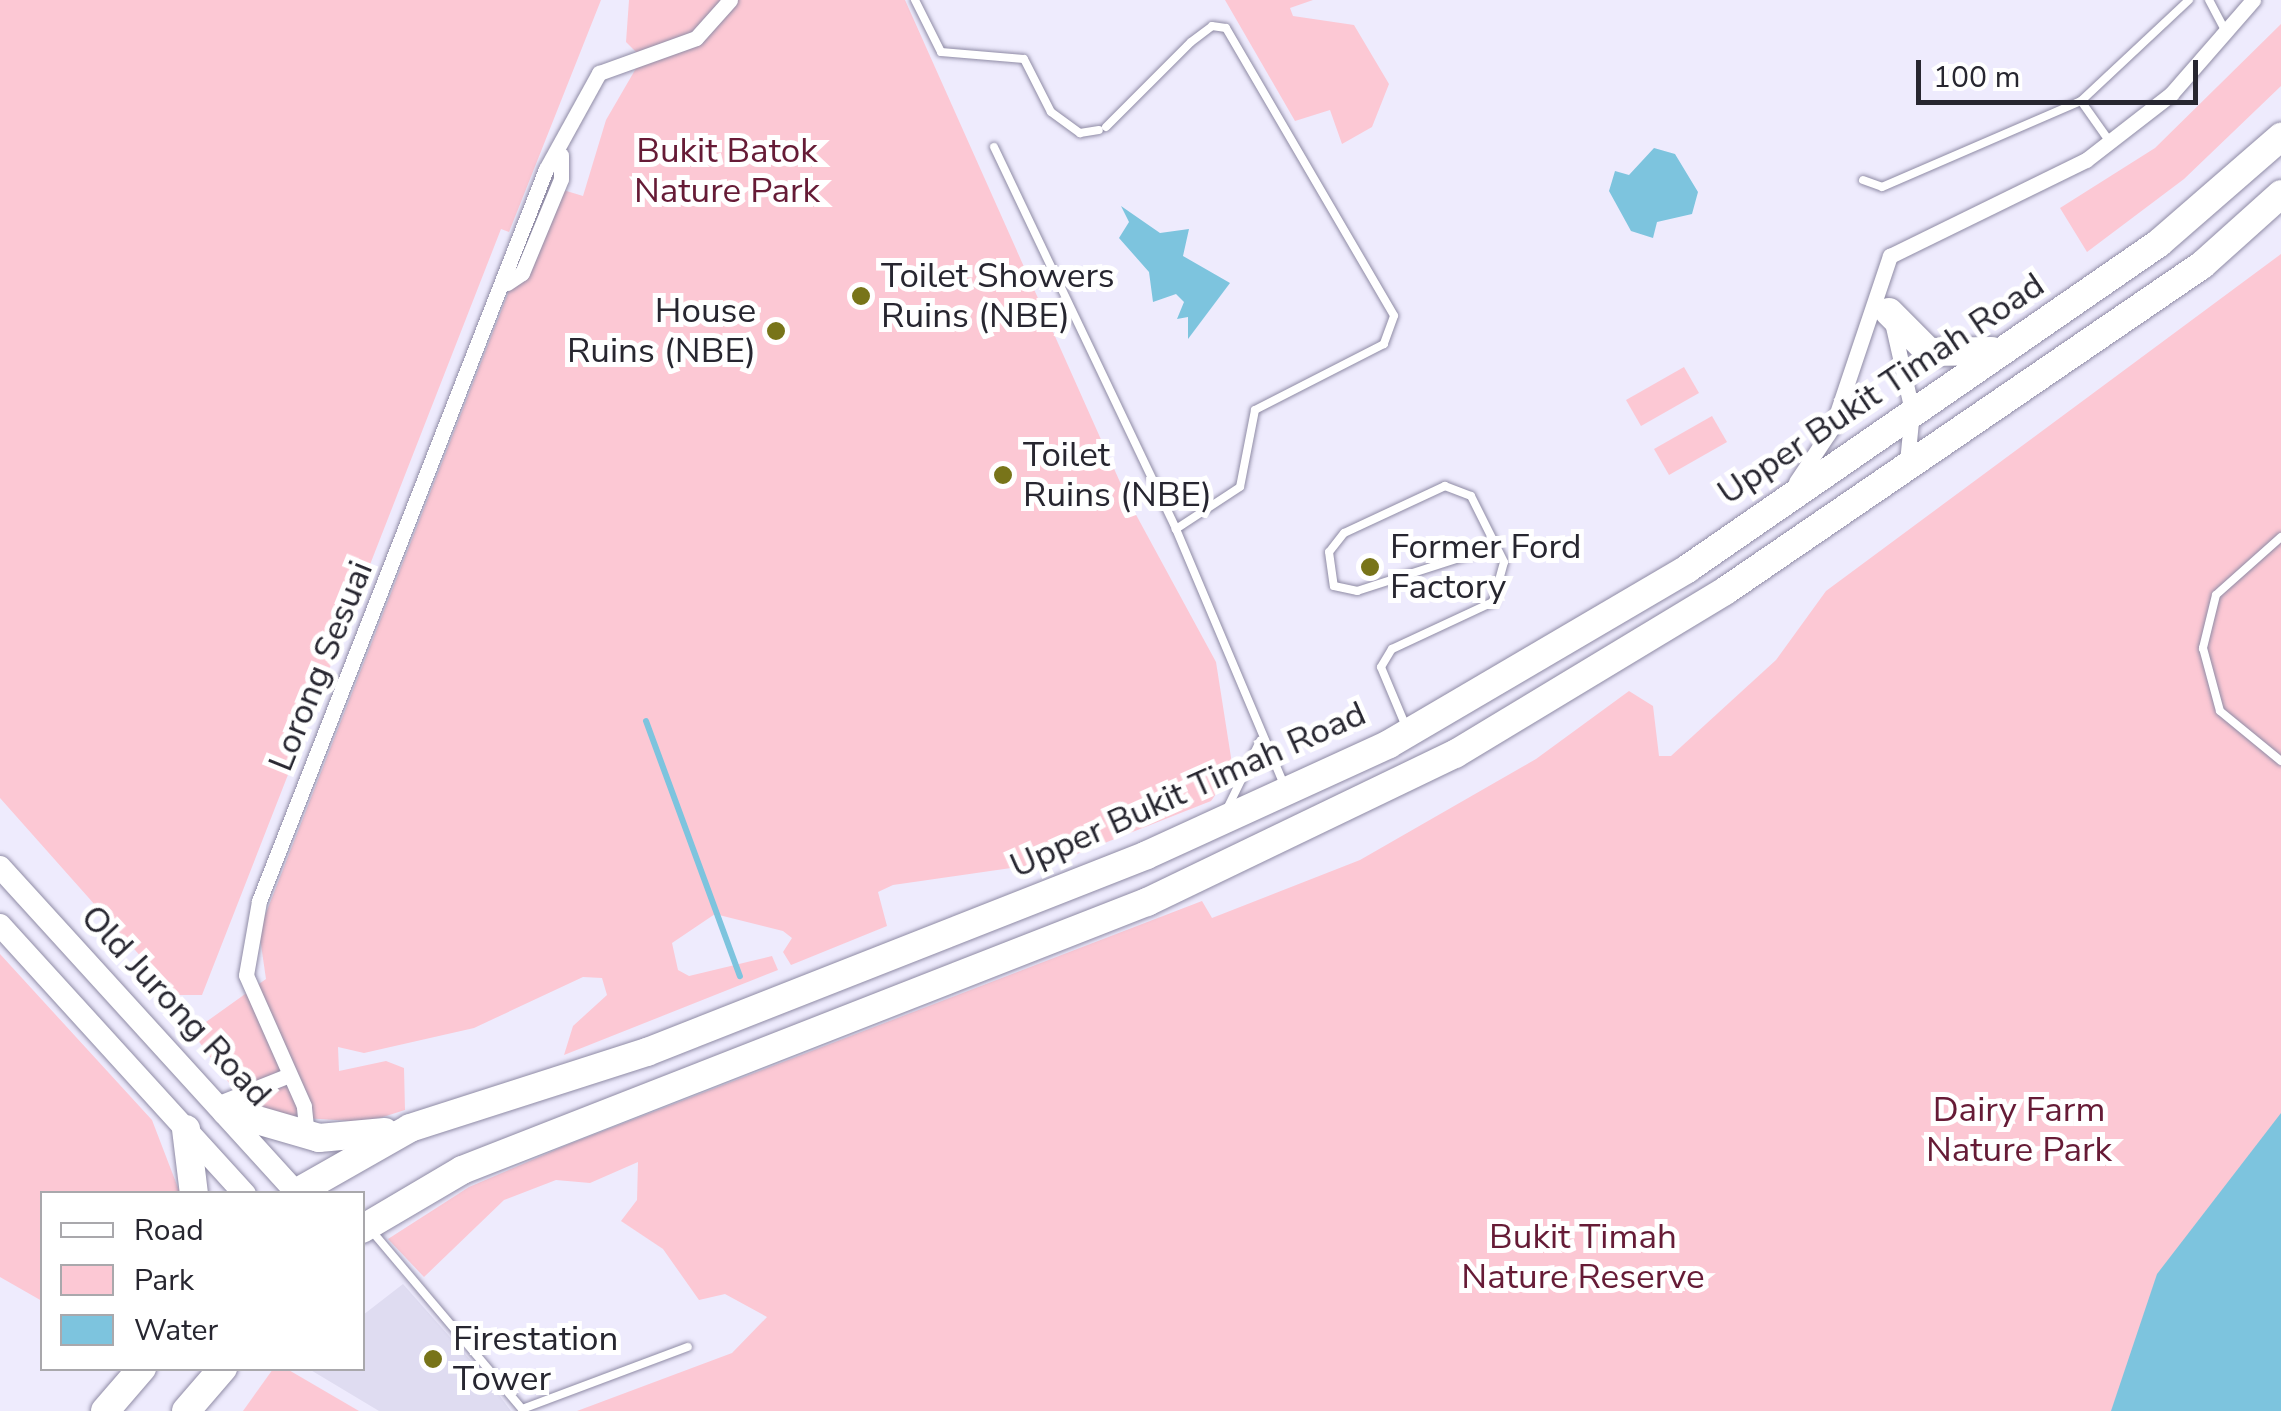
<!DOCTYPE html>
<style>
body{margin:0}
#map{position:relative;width:2281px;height:1411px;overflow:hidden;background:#eeebfd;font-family:"Nunito Sans",sans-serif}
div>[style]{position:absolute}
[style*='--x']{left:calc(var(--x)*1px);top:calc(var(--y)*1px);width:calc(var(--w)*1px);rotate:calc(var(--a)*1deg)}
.built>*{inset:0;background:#dfdcf1}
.green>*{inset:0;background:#fcc8d4}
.water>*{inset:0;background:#7dc4de}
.stream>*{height:6px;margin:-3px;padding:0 3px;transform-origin:3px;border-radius:3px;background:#7dc4de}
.roads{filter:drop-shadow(0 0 2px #8f8ba5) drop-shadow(0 0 2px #8f8ba5)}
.lane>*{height:8px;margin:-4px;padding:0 4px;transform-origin:4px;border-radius:4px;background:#fff}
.street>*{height:15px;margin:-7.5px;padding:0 7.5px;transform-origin:7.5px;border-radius:7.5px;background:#fff}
.secondary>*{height:22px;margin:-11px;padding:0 11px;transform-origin:11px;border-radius:11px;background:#fff}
.highway>*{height:28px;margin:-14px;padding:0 14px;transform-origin:14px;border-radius:14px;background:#fff}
.dots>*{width:28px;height:28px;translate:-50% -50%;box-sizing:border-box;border:5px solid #fff;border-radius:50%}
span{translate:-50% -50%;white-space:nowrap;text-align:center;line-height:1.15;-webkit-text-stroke:10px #fff;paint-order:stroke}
.park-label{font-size:35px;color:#661b36}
.poi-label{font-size:35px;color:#272630}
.left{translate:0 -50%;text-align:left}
.right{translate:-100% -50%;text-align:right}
.street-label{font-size:35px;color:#272630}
.legend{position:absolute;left:40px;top:1191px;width:325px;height:180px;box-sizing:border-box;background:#fff;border:2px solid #a9a8ac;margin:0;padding:12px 18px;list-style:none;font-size:30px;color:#272630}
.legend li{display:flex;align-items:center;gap:20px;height:50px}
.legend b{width:50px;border:2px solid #a9a8ac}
.scale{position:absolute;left:1916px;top:60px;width:282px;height:45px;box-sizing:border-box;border:5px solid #272630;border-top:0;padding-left:12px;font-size:30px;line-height:35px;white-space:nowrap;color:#272630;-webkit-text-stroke:8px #fff;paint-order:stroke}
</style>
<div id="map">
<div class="built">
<div style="clip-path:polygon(403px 1284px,488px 1380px,511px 1411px,379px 1411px,309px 1369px,362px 1368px,363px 1315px)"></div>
</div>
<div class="green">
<div style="clip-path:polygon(0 0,601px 0,509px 232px,501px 229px,202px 995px,175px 995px,0 798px)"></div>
<div style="clip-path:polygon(629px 0,905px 0,1128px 500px,1216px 662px,1233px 770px,1211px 801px,1059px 861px,893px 885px,878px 892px,887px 926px,791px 965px,783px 952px,792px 938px,783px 931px,715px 914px,672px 943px,678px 970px,689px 976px,772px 956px,778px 970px,564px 1055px,573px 1026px,607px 995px,602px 978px,583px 977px,474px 1028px,364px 1053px,338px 1047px,339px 1071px,386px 1061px,404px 1068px,405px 1110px,367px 1122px,272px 1116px,240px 1098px,192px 1032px,266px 979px,259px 931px,550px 186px,583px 196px,606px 120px,642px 58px,626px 42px)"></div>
<div style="clip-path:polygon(1225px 0,1313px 0,1290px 8px,1293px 16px,1354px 25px,1389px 84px,1372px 127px,1342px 144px,1330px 110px,1295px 121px)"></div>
<div style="clip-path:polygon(2281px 24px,2281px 86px,2184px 179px,2087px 252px,2060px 208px,2155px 148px)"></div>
<div style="clip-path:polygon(2281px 254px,2281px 1411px,577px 1411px,732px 1353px,767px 1317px,725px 1294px,699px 1300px,663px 1249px,621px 1221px,637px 1200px,638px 1162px,590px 1183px,556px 1180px,504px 1200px,424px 1277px,388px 1239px,469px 1187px,567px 1145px,1202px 901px,1212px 918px,1360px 860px,1536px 759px,1629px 691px,1653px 706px,1659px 756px,1671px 756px,1776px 660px,1826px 591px)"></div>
<div style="clip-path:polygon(1684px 367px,1699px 393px,1641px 426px,1626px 400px)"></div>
<div style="clip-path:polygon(1712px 416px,1727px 442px,1669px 475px,1654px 449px)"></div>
<div style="clip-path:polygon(0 954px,152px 1120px,180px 1193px,42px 1194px,42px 1301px,0 1277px)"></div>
<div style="clip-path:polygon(273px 1369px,287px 1369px,359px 1411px,243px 1411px)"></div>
</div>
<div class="water">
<div style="clip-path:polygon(1654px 148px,1675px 154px,1698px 192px,1692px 214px,1657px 222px,1653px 238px,1631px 231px,1609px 191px,1615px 171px,1629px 175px)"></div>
<div style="clip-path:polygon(1121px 206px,1160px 233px,1189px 229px,1183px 256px,1230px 283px,1188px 339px,1188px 317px,1177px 319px,1184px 302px,1176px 294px,1153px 302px,1149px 272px,1119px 238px,1129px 222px)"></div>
<div style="clip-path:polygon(2281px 1113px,2281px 1411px,2111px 1411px,2157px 1274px)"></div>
</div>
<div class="stream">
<div style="--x:646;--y:721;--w:272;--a:69.8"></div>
</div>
<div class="roads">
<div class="lane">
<div style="--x:915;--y:0;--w:58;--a:63.4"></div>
<div style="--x:941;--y:52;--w:83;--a:4.8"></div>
<div style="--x:1024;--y:59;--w:59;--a:63"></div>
<div style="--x:1051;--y:112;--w:36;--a:36"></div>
<div style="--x:1080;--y:133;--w:19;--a:-9"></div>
<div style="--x:2209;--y:0;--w:36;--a:62"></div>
<div style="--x:2081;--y:101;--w:50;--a:54.7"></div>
<div style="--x:1106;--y:127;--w:120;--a:-45"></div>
<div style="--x:1191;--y:42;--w:26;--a:-37"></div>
<div style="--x:1212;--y:26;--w:14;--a:8"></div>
<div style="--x:1226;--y:28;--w:333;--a:59.7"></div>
<div style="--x:1394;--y:316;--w:30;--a:110"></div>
<div style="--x:1384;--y:344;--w:145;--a:152.9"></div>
<div style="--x:1255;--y:410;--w:78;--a:101"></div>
<div style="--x:1240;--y:487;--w:77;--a:146.7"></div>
<div style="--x:994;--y:147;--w:423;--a:64.5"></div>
<div style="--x:1176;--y:529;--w:278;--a:67.1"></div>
<div style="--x:1863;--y:180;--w:20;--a:20"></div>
<div style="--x:1882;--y:187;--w:217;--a:-23.4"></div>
<div style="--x:2081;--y:101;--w:148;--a:-43.1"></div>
<div style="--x:2281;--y:537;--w:87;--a:138.3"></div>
<div style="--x:2216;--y:595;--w:55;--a:103.8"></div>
<div style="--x:2203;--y:648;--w:65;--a:74.9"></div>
<div style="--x:2220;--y:711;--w:79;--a:39.3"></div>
<div style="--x:1407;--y:729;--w:67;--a:-112.8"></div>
<div style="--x:1381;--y:667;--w:21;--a:-59"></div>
<div style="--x:1392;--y:649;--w:111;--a:-25"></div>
<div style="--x:1493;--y:602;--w:41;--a:-74.6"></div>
<div style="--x:1504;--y:562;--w:74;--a:-116.6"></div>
<div style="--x:1471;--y:496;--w:28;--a:-159"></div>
<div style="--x:1445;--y:486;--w:111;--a:155"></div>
<div style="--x:1344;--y:533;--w:24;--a:128"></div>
<div style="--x:1329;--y:552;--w:34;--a:82"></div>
<div style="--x:1334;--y:586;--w:24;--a:12"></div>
<div style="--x:1357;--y:591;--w:146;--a:-17.9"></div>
<div style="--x:1227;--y:809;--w:76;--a:-64.1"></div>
<div style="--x:370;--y:1229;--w:236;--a:49.8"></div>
<div style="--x:522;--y:1409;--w:177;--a:-20.5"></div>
</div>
<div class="street">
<div style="--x:507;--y:283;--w:18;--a:-34"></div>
<div style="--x:522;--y:273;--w:102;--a:-67.5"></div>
<div style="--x:561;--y:179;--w:24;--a:-90"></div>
<div style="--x:1892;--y:322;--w:91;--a:77.3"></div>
<div style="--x:1912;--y:411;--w:51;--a:95.6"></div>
<div style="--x:1796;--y:482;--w:65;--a:-56.3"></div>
<div style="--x:1832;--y:428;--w:182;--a:-71.4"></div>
<div style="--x:1890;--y:256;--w:218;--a:-26.1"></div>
<div style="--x:2086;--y:160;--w:108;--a:-37.8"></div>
<div style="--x:2171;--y:94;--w:125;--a:-48.9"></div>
<div style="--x:219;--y:1103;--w:73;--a:-21.7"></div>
<div style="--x:307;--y:1136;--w:30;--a:-96"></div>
<div style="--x:304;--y:1106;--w:143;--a:-113.9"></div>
<div style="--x:246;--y:975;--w:75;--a:-80"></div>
<div style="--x:259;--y:901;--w:786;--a:-68.59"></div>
<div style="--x:546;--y:169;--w:110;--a:-61.1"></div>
<div style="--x:599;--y:73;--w:103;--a:-19.8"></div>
<div style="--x:696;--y:38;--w:51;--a:-48.2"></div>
</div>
<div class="secondary">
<div style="--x:0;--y:867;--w:442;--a:47.7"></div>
<div style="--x:0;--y:925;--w:364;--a:47.7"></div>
</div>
<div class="highway">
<div style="--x:1889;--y:312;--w:57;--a:45"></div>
<div style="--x:1929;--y:352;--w:63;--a:-0.9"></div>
<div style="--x:226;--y:1111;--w:97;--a:16.2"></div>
<div style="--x:319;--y:1138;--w:66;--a:-5.2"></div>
<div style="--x:186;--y:1129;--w:65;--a:83"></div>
<div style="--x:294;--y:1194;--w:133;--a:-29.6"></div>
<div style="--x:410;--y:1128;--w:249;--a:-17.8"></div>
<div style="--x:647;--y:1052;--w:537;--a:-21.5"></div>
<div style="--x:1147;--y:855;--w:266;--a:-24.6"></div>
<div style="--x:1389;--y:744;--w:346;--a:-30.4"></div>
<div style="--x:1687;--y:569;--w:574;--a:-34.63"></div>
<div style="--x:2159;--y:243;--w:162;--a:-41"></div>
<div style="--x:362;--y:1229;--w:116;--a:-30.5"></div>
<div style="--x:462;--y:1170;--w:736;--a:-21.37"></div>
<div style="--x:1147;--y:902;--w:342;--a:-25.7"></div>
<div style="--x:1455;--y:754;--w:315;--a:-31.1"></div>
<div style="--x:1725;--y:591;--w:578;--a:-34.35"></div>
<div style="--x:2202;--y:265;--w:106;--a:-41.9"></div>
<div style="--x:105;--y:1411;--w:57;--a:-49.3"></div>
<div style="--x:186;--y:1411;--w:57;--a:-49.3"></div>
</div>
</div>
<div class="dots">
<div style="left:861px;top:296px;background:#787419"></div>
<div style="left:776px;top:331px;background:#787419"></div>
<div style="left:1003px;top:475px;background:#787419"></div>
<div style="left:1370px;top:567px;background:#787419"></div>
<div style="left:433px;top:1359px;background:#787419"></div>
</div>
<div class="park-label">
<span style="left:727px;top:171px">Bukit Batok<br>Nature Park</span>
<span style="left:2019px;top:1130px">Dairy Farm<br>Nature Park</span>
<span style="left:1583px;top:1257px">Bukit Timah<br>Nature Reserve</span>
</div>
<div class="poi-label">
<span class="left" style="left:881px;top:296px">Toilet Showers<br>Ruins (NBE)</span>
<span class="right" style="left:756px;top:331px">House<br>Ruins (NBE)</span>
<span class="left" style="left:1023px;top:475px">Toilet<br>Ruins (NBE)</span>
<span class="left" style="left:1390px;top:567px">Former Ford<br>Factory</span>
<span class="left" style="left:453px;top:1359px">Firestation<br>Tower</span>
</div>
<div class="street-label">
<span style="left:1881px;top:389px;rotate:-34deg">Upper Bukit Timah Road</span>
<span style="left:321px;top:666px;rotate:-68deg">Lorong Sesuai</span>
<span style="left:1188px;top:790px;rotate:-24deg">Upper Bukit Timah Road</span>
<span style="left:176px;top:1006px;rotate:47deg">Old Jurong Road</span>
</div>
<ul class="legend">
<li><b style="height:12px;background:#fff"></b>Road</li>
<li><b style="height:28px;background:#fcc8d4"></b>Park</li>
<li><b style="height:28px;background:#7dc4de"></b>Water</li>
</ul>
<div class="scale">100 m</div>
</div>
